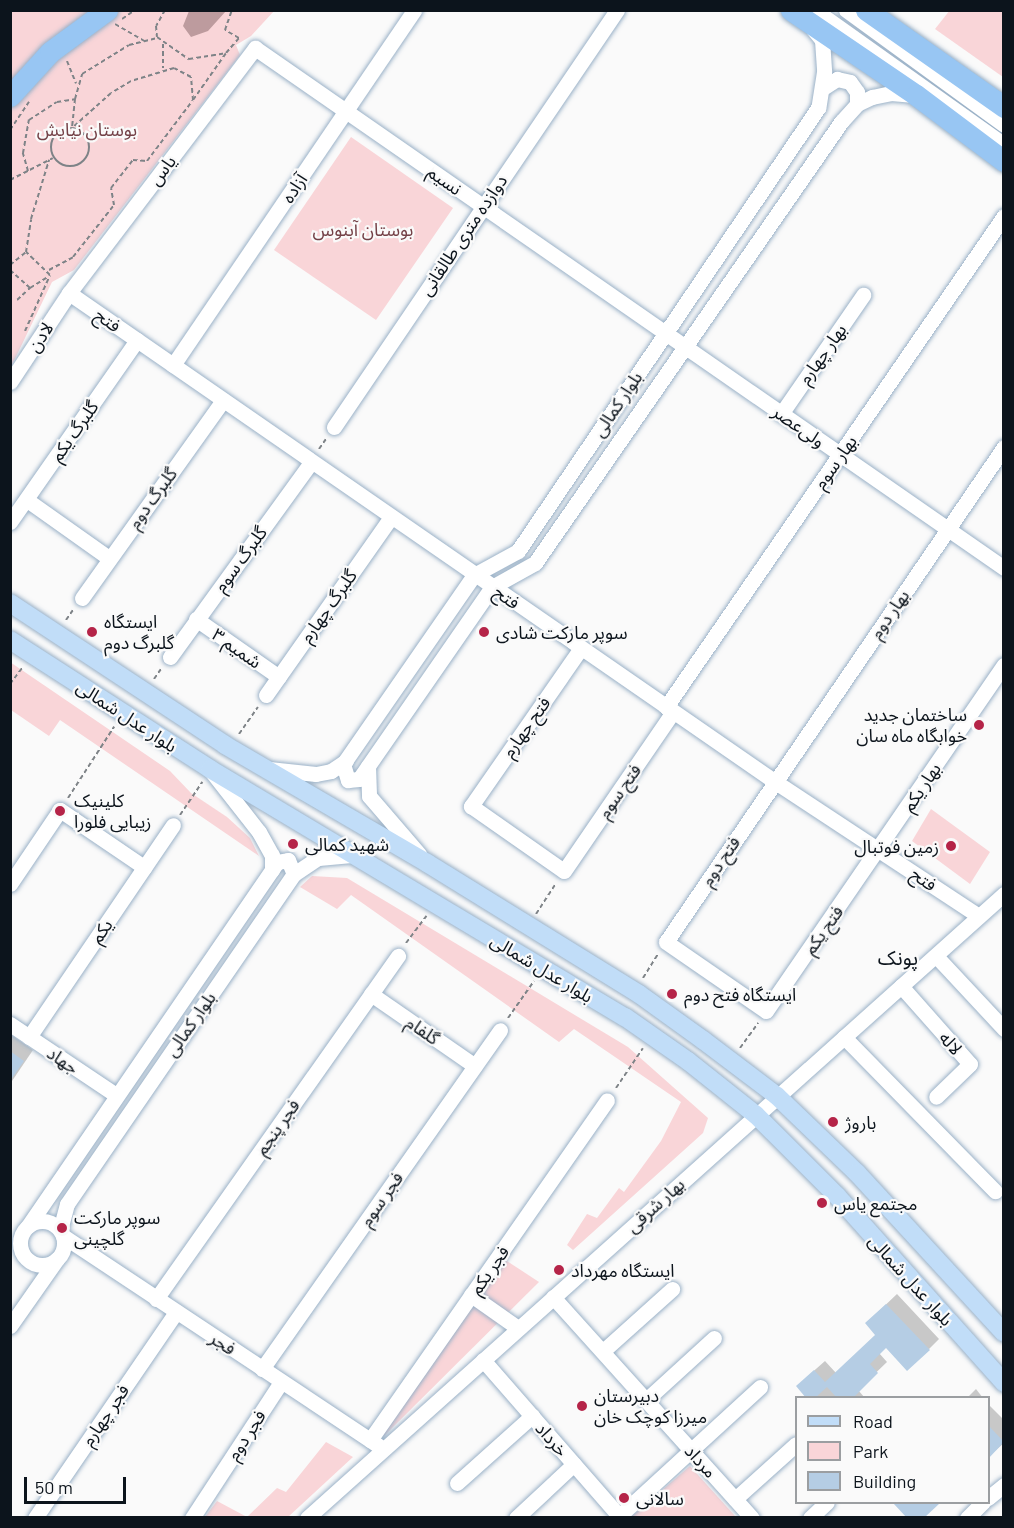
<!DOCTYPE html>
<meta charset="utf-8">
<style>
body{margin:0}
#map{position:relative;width:1014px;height:1528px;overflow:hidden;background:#fafafa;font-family:Barlow,"Noto Sans Arabic",sans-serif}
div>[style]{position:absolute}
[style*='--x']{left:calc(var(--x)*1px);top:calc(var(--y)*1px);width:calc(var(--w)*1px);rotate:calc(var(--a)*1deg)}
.green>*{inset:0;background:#f9d5d8}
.water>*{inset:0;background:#bd9b9e}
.shadow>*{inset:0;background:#0003}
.building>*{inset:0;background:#b5cde4}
.path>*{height:2px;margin-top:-1px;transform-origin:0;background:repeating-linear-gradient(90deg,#7e8387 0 4.5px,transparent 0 7.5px)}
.path>.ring{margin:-1px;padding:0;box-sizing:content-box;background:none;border:2px solid #7e8387;border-radius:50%}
.roads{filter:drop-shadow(0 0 2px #9ab1c7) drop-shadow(0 0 2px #9ab1c7)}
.minor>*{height:15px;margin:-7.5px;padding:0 7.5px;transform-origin:7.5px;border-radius:7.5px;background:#fff}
.minor>.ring{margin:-7.5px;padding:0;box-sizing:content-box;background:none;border:15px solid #fff;border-radius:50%}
.major>*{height:18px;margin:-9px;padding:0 9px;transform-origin:9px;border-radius:9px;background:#c1ddf8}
.highway>*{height:21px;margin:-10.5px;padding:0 10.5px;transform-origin:10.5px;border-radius:10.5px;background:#98c6f3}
.dots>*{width:16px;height:16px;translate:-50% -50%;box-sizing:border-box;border:3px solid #fafafa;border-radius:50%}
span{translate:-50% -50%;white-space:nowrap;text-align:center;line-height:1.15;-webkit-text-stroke:4.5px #fafafa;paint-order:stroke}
.park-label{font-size:18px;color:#744147}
.street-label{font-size:18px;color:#0c141c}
.poi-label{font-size:18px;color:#0c141c}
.left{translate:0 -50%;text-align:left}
.right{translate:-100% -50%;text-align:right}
.neighbourhood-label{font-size:20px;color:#0c141c}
.frame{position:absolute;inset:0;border:12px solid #0c141c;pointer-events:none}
.legend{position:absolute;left:795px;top:1396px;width:195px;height:108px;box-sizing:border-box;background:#fafafa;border:2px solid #9b9ea1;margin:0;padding:8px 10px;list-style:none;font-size:18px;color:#0c141c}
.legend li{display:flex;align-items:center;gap:12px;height:30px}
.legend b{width:30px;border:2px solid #9b9ea1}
.scale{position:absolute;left:24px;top:1477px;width:102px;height:27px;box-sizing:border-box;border:3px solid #0c141c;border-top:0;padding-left:8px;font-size:18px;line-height:21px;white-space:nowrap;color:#0c141c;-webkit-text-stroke:4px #fafafa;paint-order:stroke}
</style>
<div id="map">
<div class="green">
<div style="clip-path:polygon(950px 10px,1003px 11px,1003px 77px,935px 29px)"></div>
<div style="clip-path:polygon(11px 11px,97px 11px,11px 87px)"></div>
<div style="clip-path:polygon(113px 11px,274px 11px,251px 36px,236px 45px,240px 55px,74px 270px,52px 282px,11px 367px,11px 103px,21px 89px)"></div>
<div style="clip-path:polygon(351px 137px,453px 208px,376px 320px,274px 250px)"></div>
<div style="clip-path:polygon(10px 662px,170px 771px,191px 793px,227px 817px,250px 838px,259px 856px,60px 720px,49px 736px,11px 710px)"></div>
<div style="clip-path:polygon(931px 809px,990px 852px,970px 884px,912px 841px)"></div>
<div style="clip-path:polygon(312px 876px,347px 878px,628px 1047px,708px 1118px,703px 1133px,573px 1250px,567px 1245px,587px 1214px,597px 1218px,619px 1188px,624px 1192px,661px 1141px,681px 1102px,574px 1029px,559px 1042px,351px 895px,337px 909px,300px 887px)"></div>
<div style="clip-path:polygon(504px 1259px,539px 1282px,383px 1437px,381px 1433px)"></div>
<div style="clip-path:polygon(326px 1442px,353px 1457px,288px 1517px,247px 1517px,277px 1488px,286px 1492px)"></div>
<div style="clip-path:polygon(690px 1466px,736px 1517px,633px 1517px,632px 1516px)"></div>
<div style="clip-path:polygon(217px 1501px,247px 1517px,205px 1517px)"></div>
</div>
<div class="water">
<div style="clip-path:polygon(189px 11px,189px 10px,226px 11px,208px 31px,191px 37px,183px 26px)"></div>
</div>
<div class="shadow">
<div style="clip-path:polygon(10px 1034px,33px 1050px,10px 1084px)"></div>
<div style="clip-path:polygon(897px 1294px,939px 1339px,929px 1349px,886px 1346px,879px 1353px,887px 1362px,858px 1390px,865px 1398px,808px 1398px,808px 1376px,825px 1361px,836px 1373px,877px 1335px,877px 1313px)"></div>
<div style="clip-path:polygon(976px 1389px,983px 1398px,967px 1398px)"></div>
<div style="clip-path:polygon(988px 1404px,1004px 1420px,1004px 1443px,988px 1457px)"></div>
<div style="clip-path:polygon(895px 1502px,938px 1502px,922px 1518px,909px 1518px)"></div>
</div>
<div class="building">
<div style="clip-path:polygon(10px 1051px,24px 1061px,10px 1081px)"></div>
<div style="clip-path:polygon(886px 1304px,930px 1350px,907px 1371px,886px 1348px,870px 1364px,878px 1373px,853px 1398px,837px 1398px,827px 1387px,815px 1398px,806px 1398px,796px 1386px,814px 1370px,825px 1382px,875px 1335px,865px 1323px)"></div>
<div style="clip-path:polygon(988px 1425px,1004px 1442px,988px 1459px)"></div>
<div style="clip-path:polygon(893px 1503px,940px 1503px,924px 1518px,907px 1518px)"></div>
</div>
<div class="path">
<div style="--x:165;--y:10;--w:18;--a:119"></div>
<div style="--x:156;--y:26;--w:11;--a:85"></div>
<div style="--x:157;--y:37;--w:39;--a:35"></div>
<div style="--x:189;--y:59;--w:37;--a:-9"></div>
<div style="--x:226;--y:53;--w:20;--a:-49"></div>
<div style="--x:239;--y:38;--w:16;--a:-150"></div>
<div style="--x:225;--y:30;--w:21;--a:-71"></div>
<div style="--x:122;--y:19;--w:16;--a:-35"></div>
<div style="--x:115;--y:24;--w:34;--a:30"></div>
<div style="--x:163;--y:44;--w:24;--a:90"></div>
<div style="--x:67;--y:61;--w:24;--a:68"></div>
<div style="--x:75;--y:99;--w:26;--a:-74"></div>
<div style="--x:82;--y:74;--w:55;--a:-31.7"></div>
<div style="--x:129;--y:45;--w:29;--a:-14"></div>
<div style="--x:193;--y:100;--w:57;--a:-54.9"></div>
<div class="ring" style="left:51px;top:128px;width:36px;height:36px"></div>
<div style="--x:10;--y:130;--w:34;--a:-56"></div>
<div style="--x:28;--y:171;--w:19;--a:-106"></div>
<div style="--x:23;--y:153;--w:34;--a:-80"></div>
<div style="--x:29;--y:120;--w:33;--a:-33"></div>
<div style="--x:57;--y:102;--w:18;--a:-9"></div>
<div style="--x:75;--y:99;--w:28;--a:96"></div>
<div style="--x:10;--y:180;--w:48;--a:-27.1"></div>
<div style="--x:10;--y:265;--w:21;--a:-39"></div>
<div style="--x:26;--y:252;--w:33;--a:-81"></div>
<div style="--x:31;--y:219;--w:62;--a:-73"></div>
<div style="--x:10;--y:270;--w:27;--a:42"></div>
<div style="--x:30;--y:288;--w:22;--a:-32"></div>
<div style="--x:49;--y:270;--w:27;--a:-28"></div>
<div style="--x:73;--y:257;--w:66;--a:-51.7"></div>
<div style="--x:114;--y:205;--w:17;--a:-100"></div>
<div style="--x:111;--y:188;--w:36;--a:-52"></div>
<div style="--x:133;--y:160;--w:14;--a:4"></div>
<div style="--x:147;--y:161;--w:76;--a:-53"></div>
<div style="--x:193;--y:100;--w:23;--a:-95"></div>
<div style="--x:191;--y:77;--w:19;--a:-152"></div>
<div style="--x:174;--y:68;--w:45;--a:163.2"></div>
<div style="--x:131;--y:81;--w:23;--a:149"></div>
<div style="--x:111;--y:93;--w:52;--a:138.1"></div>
<div style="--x:17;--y:300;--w:18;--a:-43"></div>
<div style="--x:25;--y:331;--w:61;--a:-65.9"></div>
<div style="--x:50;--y:275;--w:33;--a:-136"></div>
<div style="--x:319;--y:449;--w:12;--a:-55"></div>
<div style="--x:66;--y:620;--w:12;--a:-55"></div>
<div style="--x:154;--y:679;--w:12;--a:-55"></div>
<div style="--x:10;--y:684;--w:21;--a:-53"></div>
<div style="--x:239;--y:734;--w:33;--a:-55"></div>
<div style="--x:68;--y:798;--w:85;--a:-57.1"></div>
<div style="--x:180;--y:815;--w:40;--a:-56"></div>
<div style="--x:536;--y:914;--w:37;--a:-57"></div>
<div style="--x:406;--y:943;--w:34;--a:-53"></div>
<div style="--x:643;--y:978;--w:28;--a:-58"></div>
<div style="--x:508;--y:1018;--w:45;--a:-54.9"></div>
<div style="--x:740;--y:1048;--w:31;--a:-54"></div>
<div style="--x:616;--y:1088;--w:48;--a:-56"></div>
</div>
<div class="roads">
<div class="minor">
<div style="--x:815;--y:10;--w:232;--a:35.5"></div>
<div style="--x:846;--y:10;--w:195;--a:36"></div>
<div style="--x:813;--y:29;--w:14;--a:51"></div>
<div style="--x:822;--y:40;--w:32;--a:86"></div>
<div style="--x:824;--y:72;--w:36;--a:99"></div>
<div style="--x:818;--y:108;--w:535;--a:124.11"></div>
<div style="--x:518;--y:551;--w:50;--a:151.4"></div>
<div style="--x:474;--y:575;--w:230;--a:124.7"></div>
<div style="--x:343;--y:764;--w:17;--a:73"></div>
<div style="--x:348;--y:780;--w:11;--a:-5"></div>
<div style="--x:359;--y:779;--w:234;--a:-55.3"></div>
<div style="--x:492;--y:587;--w:49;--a:-29.2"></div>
<div style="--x:535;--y:563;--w:537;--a:-55.24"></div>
<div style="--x:841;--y:122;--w:24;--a:-48"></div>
<div style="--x:857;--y:104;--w:17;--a:-25"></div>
<div style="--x:872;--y:97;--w:19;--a:-12"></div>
<div style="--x:891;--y:93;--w:23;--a:5"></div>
<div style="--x:823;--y:88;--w:17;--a:-33"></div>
<div style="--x:837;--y:79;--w:13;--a:13"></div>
<div style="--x:850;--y:82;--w:12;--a:55"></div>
<div style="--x:857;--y:92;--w:12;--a:90"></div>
<div style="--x:69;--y:293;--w:857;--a:34.69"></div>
<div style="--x:774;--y:781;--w:245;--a:33.4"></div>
<div style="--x:173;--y:365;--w:429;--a:-55.8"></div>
<div style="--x:10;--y:382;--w:107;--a:-56.5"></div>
<div style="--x:69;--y:293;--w:308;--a:-52.8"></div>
<div style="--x:255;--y:48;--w:912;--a:34.77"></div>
<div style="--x:781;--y:414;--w:145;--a:-55.4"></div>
<div style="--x:334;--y:427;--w:504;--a:-55.84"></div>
<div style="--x:1004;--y:447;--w:599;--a:124.33"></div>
<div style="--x:666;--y:942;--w:121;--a:34.6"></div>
<div style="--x:766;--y:1011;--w:420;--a:-55.5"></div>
<div style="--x:27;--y:500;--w:100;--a:35.3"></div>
<div style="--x:10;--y:522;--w:222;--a:-55.1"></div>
<div style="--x:82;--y:598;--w:243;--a:-54.5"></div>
<div style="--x:196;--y:619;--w:101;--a:34.9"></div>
<div style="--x:581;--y:648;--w:193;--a:124.8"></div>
<div style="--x:471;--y:806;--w:113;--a:35"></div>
<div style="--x:564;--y:871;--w:193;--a:-55.6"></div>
<div style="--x:170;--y:657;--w:241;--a:-54.1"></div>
<div style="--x:266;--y:695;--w:218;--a:-54.9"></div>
<div style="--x:666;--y:707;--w:596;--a:-55.46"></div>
<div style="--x:368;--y:766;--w:30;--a:88"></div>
<div style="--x:369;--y:796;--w:77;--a:49.2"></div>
<div style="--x:269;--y:769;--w:47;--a:6.1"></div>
<div style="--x:316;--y:774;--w:15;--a:-11"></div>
<div style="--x:331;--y:771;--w:18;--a:-34"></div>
<div style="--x:212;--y:772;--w:76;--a:51.9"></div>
<div style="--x:259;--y:832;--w:26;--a:61"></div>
<div style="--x:272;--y:855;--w:15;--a:90"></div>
<div style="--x:10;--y:884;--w:89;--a:-56"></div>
<div style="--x:60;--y:810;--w:102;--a:34.2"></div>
<div style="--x:936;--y:956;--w:100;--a:47"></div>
<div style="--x:901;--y:986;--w:104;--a:48.5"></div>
<div style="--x:970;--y:1064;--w:47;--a:135.9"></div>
<div style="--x:371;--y:994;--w:126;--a:34.7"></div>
<div style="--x:10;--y:1024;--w:128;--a:33.8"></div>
<div style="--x:29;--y:1037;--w:256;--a:-55.8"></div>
<div style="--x:844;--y:1037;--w:216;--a:45.6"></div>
<div class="ring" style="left:20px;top:1221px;width:29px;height:29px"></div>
<div style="--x:28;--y:1226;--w:441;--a:-55.6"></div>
<div style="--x:277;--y:862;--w:11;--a:-10"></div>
<div style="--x:288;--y:860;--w:15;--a:67"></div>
<div style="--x:60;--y:1230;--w:27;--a:-75"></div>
<div style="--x:67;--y:1204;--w:401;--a:-55.5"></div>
<div style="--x:294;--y:874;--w:29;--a:-34"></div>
<div style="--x:318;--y:858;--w:34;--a:-5"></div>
<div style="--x:63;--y:1236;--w:378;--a:33.6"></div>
<div style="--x:471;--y:1295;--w:57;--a:35.1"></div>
<div style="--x:553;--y:1297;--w:297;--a:48"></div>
<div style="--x:156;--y:1299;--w:420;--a:-54.8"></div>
<div style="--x:10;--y:1326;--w:82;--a:-55"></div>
<div style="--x:603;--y:1351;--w:93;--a:-41.9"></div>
<div style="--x:483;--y:1360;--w:210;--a:48.9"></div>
<div style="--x:262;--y:1369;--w:414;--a:-54.9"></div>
<div style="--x:646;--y:1400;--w:92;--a:-42.4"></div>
<div style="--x:370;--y:1440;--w:414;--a:-55.1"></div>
<div style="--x:457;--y:1483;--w:101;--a:-41.8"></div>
<div style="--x:988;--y:1498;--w:21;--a:-39"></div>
<div style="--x:735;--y:1499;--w:82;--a:-42"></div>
<div style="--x:35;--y:1518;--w:250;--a:-55.6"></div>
<div style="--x:192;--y:1518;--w:163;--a:-56.8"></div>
<div style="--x:307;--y:1518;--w:936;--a:-41.84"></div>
<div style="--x:516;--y:1518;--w:79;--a:-43"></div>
<div style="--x:617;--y:1518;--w:194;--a:-42.5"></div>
<div style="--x:810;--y:1518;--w:23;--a:-43"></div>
<div style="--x:967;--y:1518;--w:23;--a:-45"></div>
</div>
<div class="major">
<div style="--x:10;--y:603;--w:258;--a:33.4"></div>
<div style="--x:225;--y:745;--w:234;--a:30.3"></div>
<div style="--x:427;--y:863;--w:249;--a:31.7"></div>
<div style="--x:639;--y:994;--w:79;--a:35.7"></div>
<div style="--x:703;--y:1040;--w:93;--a:37.1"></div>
<div style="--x:777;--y:1096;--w:111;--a:43.9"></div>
<div style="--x:857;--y:1173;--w:217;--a:47.4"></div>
<div style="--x:10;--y:640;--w:238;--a:32.8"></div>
<div style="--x:210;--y:769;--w:483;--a:30.9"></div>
<div style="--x:625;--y:1017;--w:77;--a:34.9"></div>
<div style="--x:688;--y:1061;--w:87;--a:38.5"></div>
<div style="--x:756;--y:1115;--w:115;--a:45"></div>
<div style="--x:837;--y:1196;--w:251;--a:48.2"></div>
</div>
<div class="highway">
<div style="--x:791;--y:10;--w:151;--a:34.2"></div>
<div style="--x:916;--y:95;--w:110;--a:36.9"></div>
<div style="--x:866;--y:10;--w:169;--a:35.1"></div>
<div style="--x:10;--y:96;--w:59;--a:-47.7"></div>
<div style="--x:50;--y:52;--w:71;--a:-36.4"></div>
</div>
</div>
<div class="dots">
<div style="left:92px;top:632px;background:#b52448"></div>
<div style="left:484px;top:632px;background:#b52448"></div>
<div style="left:979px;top:725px;background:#b52448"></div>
<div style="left:60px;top:811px;background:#b52448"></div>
<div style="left:293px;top:844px;background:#b52448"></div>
<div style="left:951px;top:846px;background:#b52448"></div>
<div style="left:672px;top:994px;background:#b52448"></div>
<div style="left:833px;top:1122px;background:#b52448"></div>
<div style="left:822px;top:1203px;background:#b52448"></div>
<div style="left:62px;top:1228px;background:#b52448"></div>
<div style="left:559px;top:1270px;background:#b52448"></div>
<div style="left:582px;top:1406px;background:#b52448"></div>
<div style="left:624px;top:1498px;background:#b52448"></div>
</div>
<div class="park-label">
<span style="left:87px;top:129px">بوستان نیایش</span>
<span style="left:363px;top:229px">بوستان آبنوس</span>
</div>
<div class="street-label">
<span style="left:162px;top:170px;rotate:-53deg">یاس</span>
<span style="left:445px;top:180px;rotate:35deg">نسیم</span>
<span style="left:294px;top:188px;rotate:-56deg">آزاده</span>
<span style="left:463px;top:235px;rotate:-56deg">دوازده متری طالقانی</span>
<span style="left:108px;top:320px;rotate:35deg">فتح</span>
<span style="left:40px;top:337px;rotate:-57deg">لادن</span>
<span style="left:822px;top:354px;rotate:-55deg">بهار چهارم</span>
<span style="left:617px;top:404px;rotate:-56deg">بلوار کمالی</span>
<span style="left:799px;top:426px;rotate:35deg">ولی‌عصر</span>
<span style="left:74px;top:431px;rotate:-55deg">گلبرگ یکم</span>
<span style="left:835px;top:462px;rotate:-55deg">بهار سوم</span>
<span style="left:152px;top:498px;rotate:-54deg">گلبرگ دوم</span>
<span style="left:240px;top:559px;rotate:-54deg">گلبرگ سوم</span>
<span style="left:507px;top:597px;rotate:34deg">فتح</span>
<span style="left:328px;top:606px;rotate:-55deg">گلبرگ چهارم</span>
<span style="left:889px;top:614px;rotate:-55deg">بهار دوم</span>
<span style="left:237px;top:648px;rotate:35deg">شمیم ۳</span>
<span style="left:127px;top:716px;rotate:33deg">بلوار عدل شمالی</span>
<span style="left:526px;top:727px;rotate:-55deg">فتح چهارم</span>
<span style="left:921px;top:787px;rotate:-56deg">بهار یکم</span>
<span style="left:619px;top:791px;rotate:-55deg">فتح سوم</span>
<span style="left:720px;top:861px;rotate:-56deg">فتح دوم</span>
<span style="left:924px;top:879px;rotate:34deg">فتح</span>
<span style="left:823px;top:930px;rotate:-55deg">فتح یکم</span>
<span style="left:101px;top:931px;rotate:-56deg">یکم</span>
<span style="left:542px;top:968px;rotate:31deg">بلوار عدل شمالی</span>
<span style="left:190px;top:1024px;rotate:-55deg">بلوار کمالی</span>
<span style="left:423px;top:1030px;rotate:35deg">گلفام</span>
<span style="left:951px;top:1043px;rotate:48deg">لاله</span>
<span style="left:63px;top:1060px;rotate:34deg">جهاد</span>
<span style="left:277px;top:1127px;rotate:-55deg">فجر پنجم</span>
<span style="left:381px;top:1199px;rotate:-55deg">فجر سوم</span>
<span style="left:655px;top:1205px;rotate:-42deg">بهار شرقی</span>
<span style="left:489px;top:1270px;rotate:-55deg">فجر یکم</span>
<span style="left:911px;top:1280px;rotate:48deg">بلوار عدل شمالی</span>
<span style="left:223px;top:1343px;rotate:33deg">فجر</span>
<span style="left:105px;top:1415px;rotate:-56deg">فجر چهارم</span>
<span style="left:246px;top:1435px;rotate:-57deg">فجر دوم</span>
<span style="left:552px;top:1439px;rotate:49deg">خرداد</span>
<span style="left:701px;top:1461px;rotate:48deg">مرداد</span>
</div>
<div class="poi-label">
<span class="left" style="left:104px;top:632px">ایستگاه<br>گلبرگ دوم</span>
<span class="left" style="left:496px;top:632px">سوپر مارکت شادی</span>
<span class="right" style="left:967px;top:725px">ساختمان جدید<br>خوابگاه ماه سان</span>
<span class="left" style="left:74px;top:811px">کلینیک<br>زیبایی فلورا</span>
<span class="left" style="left:305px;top:844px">شهید کمالی</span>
<span class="right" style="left:939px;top:846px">زمین فوتبال</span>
<span class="left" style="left:684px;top:994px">ایستگاه فتح دوم</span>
<span class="left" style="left:845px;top:1122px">باروژ</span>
<span class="left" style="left:834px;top:1203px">مجتمع یاس</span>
<span class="left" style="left:74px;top:1228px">سوپر مارکت<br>گلچینی</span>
<span class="left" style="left:571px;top:1270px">ایستگاه مهرداد</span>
<span class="left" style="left:594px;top:1406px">دبیرستان<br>میرزا کوچک خان</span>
<span class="left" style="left:636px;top:1498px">سالانی</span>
</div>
<div class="neighbourhood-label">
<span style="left:898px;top:957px">پونک</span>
</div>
<div class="frame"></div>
<ul class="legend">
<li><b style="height:8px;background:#c1ddf8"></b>Road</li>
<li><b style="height:16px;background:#f9d5d8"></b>Park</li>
<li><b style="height:16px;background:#b5cde4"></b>Building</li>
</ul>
<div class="scale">50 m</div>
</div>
